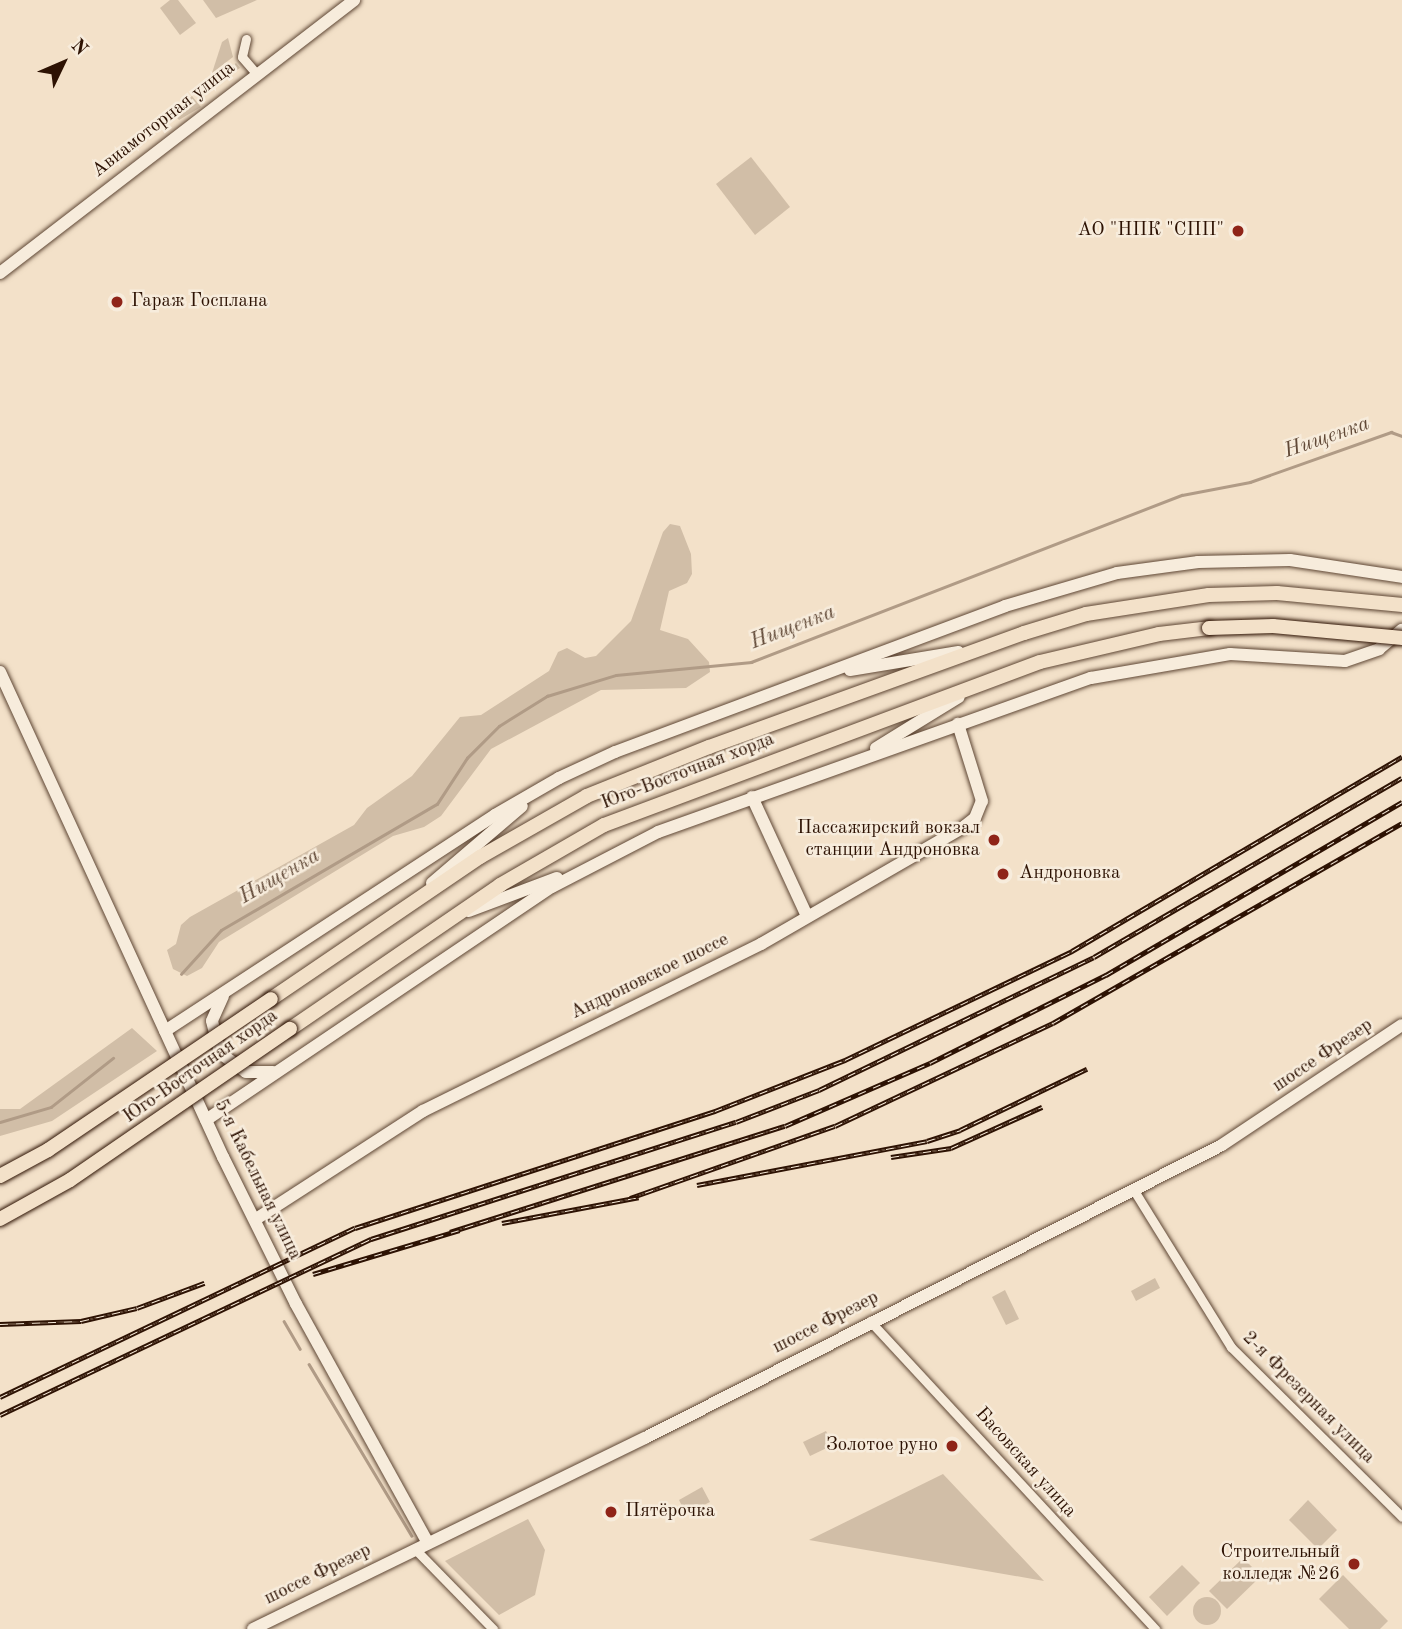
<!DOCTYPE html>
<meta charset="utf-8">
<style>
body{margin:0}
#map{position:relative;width:1402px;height:1629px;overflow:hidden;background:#f3e1c9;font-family:"Old Standard TT",serif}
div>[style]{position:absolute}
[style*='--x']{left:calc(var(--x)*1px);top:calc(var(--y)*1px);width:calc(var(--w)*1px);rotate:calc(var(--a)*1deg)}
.green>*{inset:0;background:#d1bea7}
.round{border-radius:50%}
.stream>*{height:2.5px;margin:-1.25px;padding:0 1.25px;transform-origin:1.25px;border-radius:1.25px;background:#b09b86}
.roads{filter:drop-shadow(0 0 2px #5e4634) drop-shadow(0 0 2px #5e4634)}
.street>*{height:9px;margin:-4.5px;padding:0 4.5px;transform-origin:4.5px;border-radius:4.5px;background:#f7ecdc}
.secondary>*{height:12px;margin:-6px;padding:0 6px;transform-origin:6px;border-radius:6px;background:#f7ecdc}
.primary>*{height:14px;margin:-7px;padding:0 7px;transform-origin:7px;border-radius:7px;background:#f3e1c9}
.rail>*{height:5px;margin-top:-2.5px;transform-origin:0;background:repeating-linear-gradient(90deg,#f7ecdc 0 8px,#2d1203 0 16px);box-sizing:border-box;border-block:2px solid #2d1203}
.bridges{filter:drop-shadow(0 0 2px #2d1203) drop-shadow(0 0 2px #2d1203)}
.primary-bridge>*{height:14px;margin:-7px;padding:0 7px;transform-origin:7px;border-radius:7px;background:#f3e1c9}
.dots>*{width:19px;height:19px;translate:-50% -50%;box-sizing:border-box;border:4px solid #f7ecdc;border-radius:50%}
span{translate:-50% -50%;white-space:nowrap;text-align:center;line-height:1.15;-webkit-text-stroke:5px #f7ecdc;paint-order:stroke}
.street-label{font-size:19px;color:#2d1203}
.poi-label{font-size:19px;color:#2d1203}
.right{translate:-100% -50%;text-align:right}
.left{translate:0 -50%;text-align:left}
.water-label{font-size:21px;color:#614937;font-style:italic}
.north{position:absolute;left:28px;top:28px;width:70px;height:70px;-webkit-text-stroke:5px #f7ecdc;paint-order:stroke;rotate:46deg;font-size:19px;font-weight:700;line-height:28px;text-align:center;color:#2d1203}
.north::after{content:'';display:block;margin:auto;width:24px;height:32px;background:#2d1203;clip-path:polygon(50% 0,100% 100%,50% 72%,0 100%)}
</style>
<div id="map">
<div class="green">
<div style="clip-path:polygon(170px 0,178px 0,196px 23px,180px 35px,160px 8px)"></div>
<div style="clip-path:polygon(203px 0,257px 0,216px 18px)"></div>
<div style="clip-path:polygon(228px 38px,233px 57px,212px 73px,222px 42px)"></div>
<div style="clip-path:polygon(236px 63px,240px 68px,213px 85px,211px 82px)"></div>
<div style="clip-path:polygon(192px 96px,201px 107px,179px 120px,172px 112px)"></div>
<div style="clip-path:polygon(751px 157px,790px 207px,755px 235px,716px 184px)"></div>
<div style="clip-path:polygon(670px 524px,680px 526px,691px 554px,692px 574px,687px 583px,669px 591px,660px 630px,688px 639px,709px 662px,710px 672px,686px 688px,601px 690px,491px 749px,441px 816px,424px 827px,393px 836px,219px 942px,202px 968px,187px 976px,173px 969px,167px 950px,176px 944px,181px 925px,190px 917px,354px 825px,367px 808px,412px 776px,460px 717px,481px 715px,549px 671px,558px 652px,567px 648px,585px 658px,596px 656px,631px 621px,663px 532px)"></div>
<div style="clip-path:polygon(132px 1028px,157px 1051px,52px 1121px,0 1136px,0 1109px,20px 1109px)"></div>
<div style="clip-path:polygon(1155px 1278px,1160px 1288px,1136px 1301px,1131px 1291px)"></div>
<div style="clip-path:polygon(1005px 1290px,1019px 1319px,1006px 1325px,992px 1297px)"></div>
<div style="clip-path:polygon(826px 1431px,833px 1445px,810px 1456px,803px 1442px)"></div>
<div style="clip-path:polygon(943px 1474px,1044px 1581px,809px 1540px)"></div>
<div style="clip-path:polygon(702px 1487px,710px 1502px,686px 1514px,679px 1500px)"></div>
<div style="clip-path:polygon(1308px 1500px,1337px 1530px,1318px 1549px,1289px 1520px)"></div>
<div style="clip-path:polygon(528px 1519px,545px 1550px,535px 1595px,499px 1615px,445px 1561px)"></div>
<div style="clip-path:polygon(1243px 1558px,1261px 1576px,1227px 1609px,1209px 1591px)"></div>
<div style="clip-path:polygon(1182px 1565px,1200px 1583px,1167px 1616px,1149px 1597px)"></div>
<div style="clip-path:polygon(1343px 1575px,1388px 1621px,1380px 1629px,1349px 1629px,1319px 1599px)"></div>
<div class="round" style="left:1193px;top:1597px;width:28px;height:28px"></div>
</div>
<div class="stream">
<div style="--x:181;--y:974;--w:59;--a:-47.7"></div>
<div style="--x:221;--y:930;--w:250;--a:-30.3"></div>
<div style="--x:437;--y:804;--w:55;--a:-56.9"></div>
<div style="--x:467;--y:758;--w:45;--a:-45"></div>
<div style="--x:499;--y:726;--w:57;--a:-32"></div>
<div style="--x:547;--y:696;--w:72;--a:-16.9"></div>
<div style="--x:616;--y:675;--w:136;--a:-5.5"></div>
<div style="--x:751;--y:662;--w:462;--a:-21.2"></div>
<div style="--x:1182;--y:495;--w:69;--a:-10.8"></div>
<div style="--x:1250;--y:482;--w:150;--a:-19.5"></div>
<div style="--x:1391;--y:432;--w:12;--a:20"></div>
<div style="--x:0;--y:1122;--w:53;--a:-16.4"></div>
<div style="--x:51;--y:1107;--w:79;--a:-38.3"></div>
<div style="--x:284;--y:1321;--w:32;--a:60"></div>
<div style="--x:309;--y:1364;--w:200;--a:59.1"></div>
</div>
<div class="roads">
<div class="street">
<div style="--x:246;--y:39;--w:18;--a:103"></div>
<div style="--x:242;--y:57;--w:21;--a:49"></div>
<div style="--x:1133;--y:1189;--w:186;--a:58.2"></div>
<div style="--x:1231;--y:1347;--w:241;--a:44.8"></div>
<div style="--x:870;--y:1321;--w:420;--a:47.2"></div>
<div style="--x:415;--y:1549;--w:112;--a:45.7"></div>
</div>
<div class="secondary">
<div style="--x:0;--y:273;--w:447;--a:-37.6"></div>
<div style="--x:850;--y:670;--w:110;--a:-9.4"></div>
<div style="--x:0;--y:672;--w:534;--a:65.31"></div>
<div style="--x:223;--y:1157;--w:164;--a:63.6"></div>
<div style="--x:296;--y:1304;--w:273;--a:61.1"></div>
<div style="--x:876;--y:748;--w:97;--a:-31.6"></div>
<div style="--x:752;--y:797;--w:131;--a:65.2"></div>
<div style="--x:432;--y:883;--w:118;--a:-40.5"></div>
<div style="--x:469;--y:911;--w:94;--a:-20.6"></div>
<div style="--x:223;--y:996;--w:27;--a:114"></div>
<div style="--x:212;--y:1021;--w:33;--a:76"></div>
<div style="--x:220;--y:1053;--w:32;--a:36"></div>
<div style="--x:246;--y:1072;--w:27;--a:0"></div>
<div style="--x:165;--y:1031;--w:394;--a:-33.2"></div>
<div style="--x:495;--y:815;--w:74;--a:-30"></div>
<div style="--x:559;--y:778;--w:62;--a:-24.9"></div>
<div style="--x:615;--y:752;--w:416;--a:-20.5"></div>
<div style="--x:1005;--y:606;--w:117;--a:-16.4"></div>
<div style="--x:1117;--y:573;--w:82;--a:-7.7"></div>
<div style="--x:1198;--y:562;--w:92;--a:-1.2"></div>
<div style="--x:1290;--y:560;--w:113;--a:8.6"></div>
<div style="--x:206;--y:1120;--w:417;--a:-34"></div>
<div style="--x:552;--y:887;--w:119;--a:-27.4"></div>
<div style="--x:658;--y:832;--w:460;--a:-19.6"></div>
<div style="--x:1091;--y:678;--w:141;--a:-9.8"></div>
<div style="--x:1230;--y:654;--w:115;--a:3.5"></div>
<div style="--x:1345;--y:661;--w:36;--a:-19"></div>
<div style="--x:1379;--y:649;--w:30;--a:-40"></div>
<div style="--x:256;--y:1219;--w:199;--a:-32.9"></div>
<div style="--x:423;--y:1111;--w:377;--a:-26.3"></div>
<div style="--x:761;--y:944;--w:236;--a:-30"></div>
<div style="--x:965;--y:826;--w:13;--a:-39"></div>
<div style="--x:975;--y:818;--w:18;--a:-68"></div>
<div style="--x:982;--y:801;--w:81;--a:-107.3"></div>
<div style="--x:253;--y:1629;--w:436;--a:-26"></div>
<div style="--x:645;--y:1438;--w:647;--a:-26.92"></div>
<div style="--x:1222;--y:1145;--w:216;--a:-33.7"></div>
</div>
<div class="primary">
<div style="--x:271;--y:999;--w:253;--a:-34.2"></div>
<div style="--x:480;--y:857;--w:123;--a:-29.7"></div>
<div style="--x:587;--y:796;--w:131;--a:-21.9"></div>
<div style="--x:709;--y:747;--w:335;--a:-19.9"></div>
<div style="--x:1024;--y:633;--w:65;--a:-17"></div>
<div style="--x:1086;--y:614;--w:124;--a:-8.8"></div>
<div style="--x:1209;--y:595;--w:68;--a:-1.7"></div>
<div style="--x:1277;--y:593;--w:126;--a:5.5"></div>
<div style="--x:290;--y:1029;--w:255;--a:-34.4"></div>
<div style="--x:500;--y:885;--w:120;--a:-30"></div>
<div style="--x:604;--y:825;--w:465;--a:-20.5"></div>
<div style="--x:1040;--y:662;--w:122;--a:-13.2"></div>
<div style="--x:1159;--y:634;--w:50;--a:-6.8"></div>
</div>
</div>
<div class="rail">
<div style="--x:891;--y:1157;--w:61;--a:-8.5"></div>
<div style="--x:951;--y:1148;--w:100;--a:-24.3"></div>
<div style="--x:697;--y:1185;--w:234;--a:-10.8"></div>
<div style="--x:927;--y:1141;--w:35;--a:-18"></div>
<div style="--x:960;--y:1130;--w:141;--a:-25.7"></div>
<div style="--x:630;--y:1198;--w:217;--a:-19.4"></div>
<div style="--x:835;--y:1126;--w:241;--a:-25.3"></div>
<div style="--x:1053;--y:1023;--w:402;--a:-29.8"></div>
<div style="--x:502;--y:1223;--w:139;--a:-10.7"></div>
<div style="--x:450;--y:1232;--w:351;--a:-17.6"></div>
<div style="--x:785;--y:1126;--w:158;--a:-23.5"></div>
<div style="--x:930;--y:1063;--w:197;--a:-26.6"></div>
<div style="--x:1106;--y:975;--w:343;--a:-30.3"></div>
<div style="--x:313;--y:1274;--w:153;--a:-16.7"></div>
<div style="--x:0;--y:1324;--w:81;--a:-2.1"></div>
<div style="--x:81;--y:1321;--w:57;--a:-13.1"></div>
<div style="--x:137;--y:1308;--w:72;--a:-20.5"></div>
<div style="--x:0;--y:1397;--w:393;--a:-25.5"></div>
<div style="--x:355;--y:1228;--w:379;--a:-18"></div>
<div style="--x:715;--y:1111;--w:140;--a:-21.4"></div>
<div style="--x:845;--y:1060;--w:252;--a:-25.6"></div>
<div style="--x:1072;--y:951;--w:383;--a:-30.5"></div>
<div style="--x:0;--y:1415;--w:411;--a:-25.4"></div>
<div style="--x:371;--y:1239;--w:383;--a:-17.8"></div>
<div style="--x:736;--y:1122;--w:89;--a:-21.1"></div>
<div style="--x:819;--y:1090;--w:305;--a:-25.8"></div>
<div style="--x:1094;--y:957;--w:356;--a:-30.2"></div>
</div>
<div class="bridges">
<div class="primary-bridge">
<div style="--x:1209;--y:628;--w:64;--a:-1.8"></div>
<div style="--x:1273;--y:626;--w:130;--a:5.3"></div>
<div style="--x:0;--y:1176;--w:55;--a:-28.4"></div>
<div style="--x:48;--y:1150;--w:269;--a:-34.1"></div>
<div style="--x:0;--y:1219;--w:80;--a:-29.1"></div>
<div style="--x:70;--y:1180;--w:267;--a:-34.5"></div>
</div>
</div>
<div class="dots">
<div style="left:1238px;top:231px;background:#8f2418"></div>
<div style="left:117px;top:302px;background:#8f2418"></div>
<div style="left:994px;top:840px;background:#8f2418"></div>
<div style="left:1003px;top:874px;background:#8f2418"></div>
<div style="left:952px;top:1446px;background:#8f2418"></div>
<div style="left:611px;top:1512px;background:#8f2418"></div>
<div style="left:1354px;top:1564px;background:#8f2418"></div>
</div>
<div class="street-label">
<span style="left:164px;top:120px;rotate:-38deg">Авиамоторная улица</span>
<span style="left:688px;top:772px;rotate:-21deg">Юго-Восточная хорда</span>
<span style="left:650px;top:977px;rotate:-26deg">Андроновское шоссе</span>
<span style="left:1323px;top:1056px;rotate:-34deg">шоссе Фрезер</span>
<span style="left:201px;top:1067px;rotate:-35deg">Юго-Восточная хорда</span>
<span style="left:257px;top:1180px;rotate:64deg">5-я Кабельная улица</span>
<span style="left:826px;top:1323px;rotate:-27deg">шоссе Фрезер</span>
<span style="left:1308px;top:1398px;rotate:45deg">2-я Фрезерная улица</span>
<span style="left:1025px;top:1463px;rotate:48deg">Басовская улица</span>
<span style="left:318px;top:1575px;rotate:-26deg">шоссе Фрезер</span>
</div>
<div class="poi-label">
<span class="right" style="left:1224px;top:231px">АО "НПК "СПП"</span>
<span class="left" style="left:131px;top:302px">Гараж Госплана</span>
<span class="right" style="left:980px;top:840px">Пассажирский вокзал<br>станции Андроновка</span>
<span class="left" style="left:1019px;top:874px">Андроновка</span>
<span class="right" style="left:938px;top:1446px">Золотое руно</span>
<span class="left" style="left:625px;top:1512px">Пятёрочка</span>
<span class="right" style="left:1340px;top:1564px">Строительный<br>колледж №26</span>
</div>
<div class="water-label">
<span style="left:1327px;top:438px;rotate:-19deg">Нищенка</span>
<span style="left:793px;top:628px;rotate:-21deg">Нищенка</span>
<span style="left:280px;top:877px;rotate:-30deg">Нищенка</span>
</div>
<div class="north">N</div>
</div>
